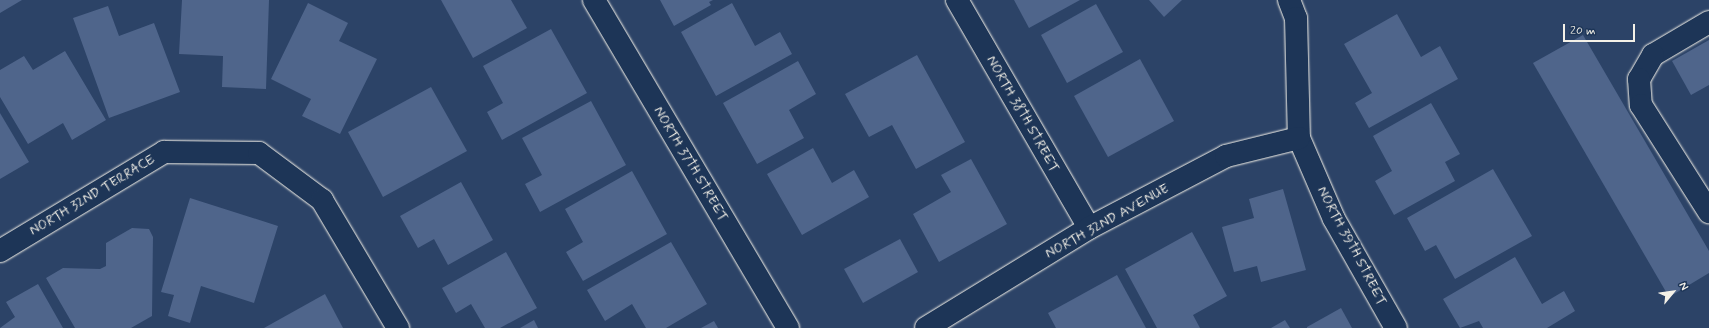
<!DOCTYPE html>
<style>
body{margin:0}
#map{position:relative;width:1709px;height:328px;overflow:hidden;background:#2c4367;font-family:Mynerve,sans-serif}
div>[style]{position:absolute}
[style*='--x']{left:calc(var(--x)*1px);top:calc(var(--y)*1px);width:calc(var(--w)*1px);rotate:calc(var(--a)*1deg)}
.building>*{inset:0;background:#4f658b}
.roads{filter:drop-shadow(0 0 1px #f4f1e8) drop-shadow(0 0 1px #f4f1e8)}
.minor>*{height:22px;margin:-11px;padding:0 11px;transform-origin:11px;border-radius:11px;background:#1d3557}
span{translate:-50% -50%;white-space:nowrap;text-align:center;line-height:1.15;-webkit-text-stroke:3.5px #1d3557;paint-order:stroke}
.street-label{font-size:14px;color:#f4f1e8}
.north{position:absolute;left:1653px;top:272px;width:40px;height:40px;-webkit-text-stroke:3px #1d3557;paint-order:stroke;rotate:61deg;font-size:11px;font-weight:700;line-height:16px;text-align:center;color:#f4f1e8}
.north::after{content:'';display:block;margin:auto;width:14px;height:18px;background:#f4f1e8;clip-path:polygon(50% 0,100% 100%,50% 72%,0 100%)}
.scale{position:absolute;left:1563px;top:24px;width:72px;height:18px;box-sizing:border-box;border:2px solid #f4f1e8;border-top:0;padding-left:5px;font-size:12px;line-height:14px;white-space:nowrap;color:#f4f1e8;-webkit-text-stroke:3px #1d3557;paint-order:stroke}
</style>
<div id="map">
<div class="building">
<div style="clip-path:polygon(0 0,22px 0,0 13px)"></div>
<div style="clip-path:polygon(182px 0,269px 0,266px 89px,222px 87px,223px 56px,179px 54px)"></div>
<div style="clip-path:polygon(441px 0,511px 0,527px 28px,473px 58px)"></div>
<div style="clip-path:polygon(660px 0,713px 0,709px 2px,711px 5px,674px 26px)"></div>
<div style="clip-path:polygon(1014px 0,1080px 0,1029px 28px)"></div>
<div style="clip-path:polygon(1149px 0,1182px 0,1164px 17px)"></div>
<div style="clip-path:polygon(308px 3px,348px 23px,339px 41px,377px 59px,340px 134px,302px 116px,311px 99px,271px 79px)"></div>
<div style="clip-path:polygon(732px 3px,755px 46px,780px 32px,792px 54px,716px 96px,681px 32px)"></div>
<div style="clip-path:polygon(1096px 4px,1123px 52px,1067px 83px,1041px 35px)"></div>
<div style="clip-path:polygon(108px 6px,119px 36px,154px 23px,180px 92px,109px 118px,73px 18px)"></div>
<div style="clip-path:polygon(1397px 14px,1421px 57px,1440px 46px,1458px 79px,1369px 128px,1355px 103px,1372px 93px,1344px 44px)"></div>
<div style="clip-path:polygon(551px 29px,587px 93px,502px 140px,487px 112px,503px 103px,483px 66px)"></div>
<div style="clip-path:polygon(1583px 35px,1709px 251px,1709px 273px,1669px 297px,1533px 63px)"></div>
<div style="clip-path:polygon(1709px 40px,1709px 85px,1691px 95px,1672px 61px)"></div>
<div style="clip-path:polygon(65px 51px,106px 120px,72px 140px,63px 123px,28px 144px,0 97px,0 70px,24px 56px,33px 70px)"></div>
<div style="clip-path:polygon(917px 55px,965px 142px,916px 169px,892px 125px,869px 137px,845px 94px)"></div>
<div style="clip-path:polygon(1140px 59px,1174px 121px,1108px 157px,1074px 96px)"></div>
<div style="clip-path:polygon(798px 61px,816px 94px,789px 110px,804px 138px,757px 164px,723px 103px)"></div>
<div style="clip-path:polygon(431px 87px,467px 151px,383px 197px,348px 132px)"></div>
<div style="clip-path:polygon(591px 101px,626px 165px,540px 212px,525px 184px,542px 175px,522px 138px)"></div>
<div style="clip-path:polygon(1431px 103px,1460px 154px,1445px 162px,1455px 181px,1394px 215px,1375px 181px,1392px 171px,1373px 136px)"></div>
<div style="clip-path:polygon(0 113px,29px 162px,0 179px)"></div>
<div style="clip-path:polygon(813px 148px,832px 183px,854px 170px,869px 197px,802px 235px,767px 174px)"></div>
<div style="clip-path:polygon(971px 159px,1007px 224px,939px 262px,913px 214px,951px 192px,941px 175px)"></div>
<div style="clip-path:polygon(1493px 169px,1532px 236px,1455px 279px,1436px 245px,1425px 251px,1407px 218px)"></div>
<div style="clip-path:polygon(632px 171px,667px 234px,583px 281px,566px 252px,583px 242px,565px 209px)"></div>
<div style="clip-path:polygon(461px 182px,493px 240px,448px 265px,434px 239px,418px 248px,400px 216px)"></div>
<div style="clip-path:polygon(1283px 189px,1306px 270px,1261px 282px,1257px 266px,1234px 272px,1222px 227px,1254px 218px,1249px 199px)"></div>
<div style="clip-path:polygon(190px 198px,278px 226px,254px 303px,201px 286px,190px 323px,168px 316px,174px 295px,161px 292px)"></div>
<div style="clip-path:polygon(132px 228px,149px 229px,153px 237px,152px 316px,131px 328px,75px 328px,46px 278px,63px 268px,100px 269px,106px 266px,106px 243px)"></div>
<div style="clip-path:polygon(1192px 232px,1227px 296px,1193px 315px,1200px 328px,1157px 328px,1125px 269px)"></div>
<div style="clip-path:polygon(900px 239px,918px 272px,863px 303px,844px 269px)"></div>
<div style="clip-path:polygon(671px 242px,707px 304px,666px 328px,646px 328px,632px 304px,605px 321px,587px 290px)"></div>
<div style="clip-path:polygon(506px 252px,537px 308px,500px 328px,485px 328px,471px 304px,456px 313px,442px 288px)"></div>
<div style="clip-path:polygon(1515px 257px,1542px 304px,1564px 291px,1575px 311px,1547px 328px,1483px 328px,1479px 321px,1460px 328px,1443px 299px)"></div>
<div style="clip-path:polygon(1117px 275px,1146px 328px,1056px 328px,1048px 313px)"></div>
<div style="clip-path:polygon(38px 284px,63px 328px,0 328px,15px 317px,6px 302px)"></div>
<div style="clip-path:polygon(325px 294px,343px 328px,264px 328px)"></div>
<div style="clip-path:polygon(1341px 308px,1352px 328px,1307px 328px,1307px 327px)"></div>
<div style="clip-path:polygon(534px 320px,538px 328px,520px 328px)"></div>
<div style="clip-path:polygon(1285px 320px,1290px 328px,1271px 328px)"></div>
<div style="clip-path:polygon(714px 321px,718px 328px,701px 328px)"></div>
</div>
<div class="roads">
<div class="minor">
<div style="--x:594;--y:0;--w:381;--a:59.4"></div>
<div style="--x:957;--y:0;--w:263;--a:59.9"></div>
<div style="--x:1289;--y:0;--w:19;--a:69"></div>
<div style="--x:1296;--y:18;--w:120;--a:88.6"></div>
<div style="--x:1299;--y:138;--w:88;--a:66.6"></div>
<div style="--x:1334;--y:219;--w:125;--a:60.4"></div>
<div style="--x:1709;--y:22;--w:65;--a:149.5"></div>
<div style="--x:1653;--y:55;--w:28;--a:120"></div>
<div style="--x:1639;--y:79;--w:26;--a:86"></div>
<div style="--x:1641;--y:105;--w:127;--a:57.6"></div>
<div style="--x:0;--y:251;--w:192;--a:-31.1"></div>
<div style="--x:164;--y:152;--w:95;--a:0.6"></div>
<div style="--x:259;--y:153;--w:79;--a:36.7"></div>
<div style="--x:322;--y:200;--w:149;--a:59.3"></div>
<div style="--x:926;--y:328;--w:191;--a:-31.5"></div>
<div style="--x:1089;--y:228;--w:155;--a:-27.7"></div>
<div style="--x:1226;--y:156;--w:75;--a:-13.9"></div>
</div>
</div>
<div class="street-label">
<span style="left:1023px;top:114px;rotate:60deg">NORTH 38TH STREET</span>
<span style="left:691px;top:164px;rotate:59deg">NORTH 37TH STREET</span>
<span style="left:92px;top:195px;rotate:-31deg">NORTH 32ND TERRACE</span>
<span style="left:1107px;top:221px;rotate:-29deg">NORTH 32ND AVENUE</span>
<span style="left:1352px;top:246px;rotate:62deg">NORTH 39TH STREET</span>
</div>
<div class="north">N</div>
<div class="scale">20 m</div>
</div>
